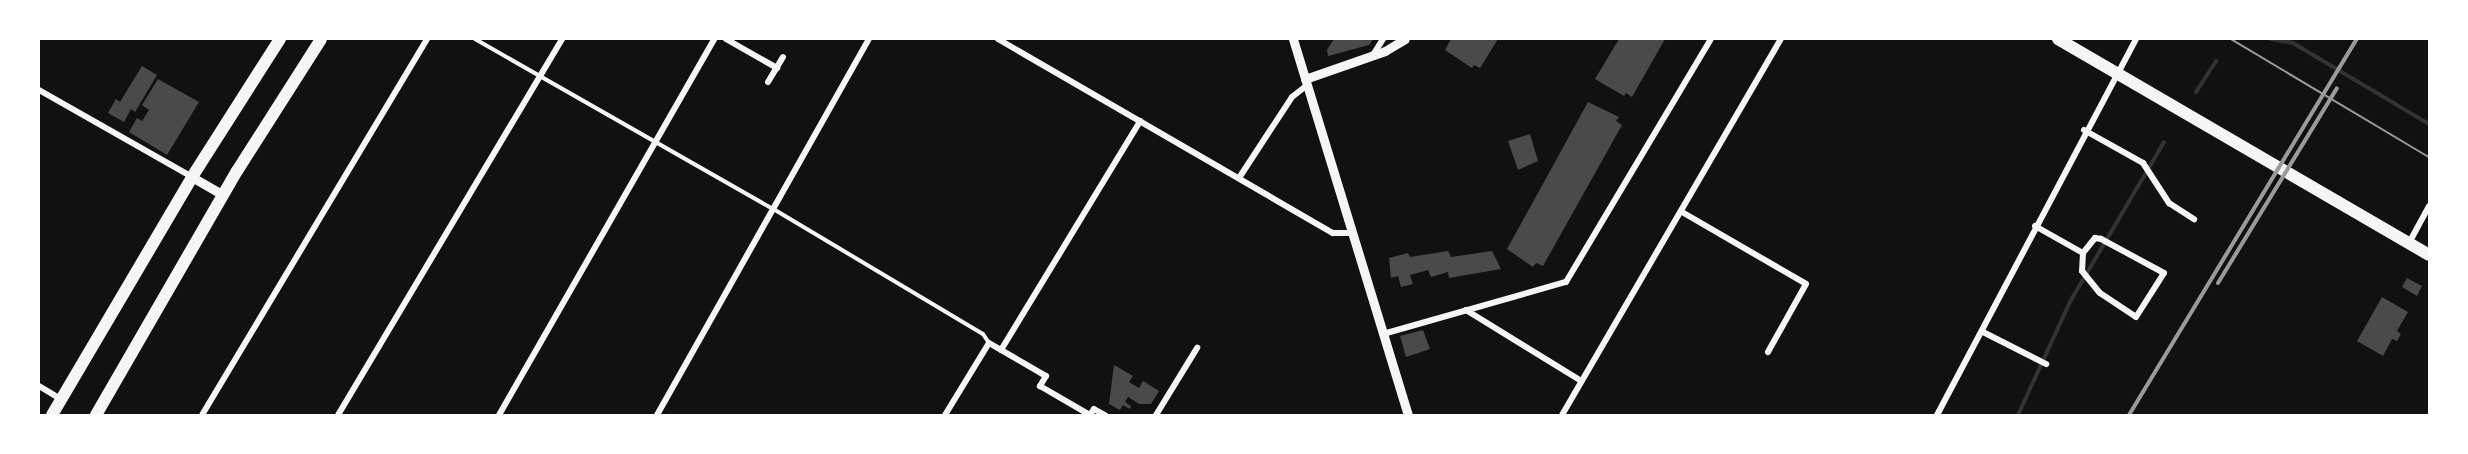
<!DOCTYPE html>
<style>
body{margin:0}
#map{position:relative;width:2468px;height:454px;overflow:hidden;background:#111;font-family:"PT Sans Narrow",sans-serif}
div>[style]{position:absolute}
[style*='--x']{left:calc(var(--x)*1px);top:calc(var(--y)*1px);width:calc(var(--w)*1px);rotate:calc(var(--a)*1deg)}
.stream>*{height:4px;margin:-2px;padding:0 2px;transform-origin:2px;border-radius:2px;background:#333}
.building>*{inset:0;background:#4a4a4a}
.service>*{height:4px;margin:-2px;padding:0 2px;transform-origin:2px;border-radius:2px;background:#f5f5f5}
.minor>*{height:6px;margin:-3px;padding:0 3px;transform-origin:3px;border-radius:3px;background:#f5f5f5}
.tertiary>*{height:9px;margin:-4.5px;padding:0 4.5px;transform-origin:4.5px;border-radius:4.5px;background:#f5f5f5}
.primary>*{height:12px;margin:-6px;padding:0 6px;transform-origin:6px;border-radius:6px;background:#f5f5f5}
.tram>*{height:1.5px;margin:-0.75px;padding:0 0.75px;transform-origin:0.75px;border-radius:0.75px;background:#9a9a9a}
.rail>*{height:4px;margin:-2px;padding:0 2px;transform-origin:2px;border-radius:2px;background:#9a9a9a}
span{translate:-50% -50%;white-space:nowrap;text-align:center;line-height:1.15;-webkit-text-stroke:6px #fff;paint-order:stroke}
.frame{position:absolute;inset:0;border:40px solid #fff;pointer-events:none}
</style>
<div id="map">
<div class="stream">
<div style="--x:2271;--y:39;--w:22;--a:10"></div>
<div style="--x:2293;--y:43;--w:158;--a:30.8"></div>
<div style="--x:2196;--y:92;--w:37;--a:-57"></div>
<div style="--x:2018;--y:415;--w:127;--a:-65.3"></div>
<div style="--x:2071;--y:300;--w:183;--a:-59.5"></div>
</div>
<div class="building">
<div style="clip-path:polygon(1334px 39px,1373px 39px,1369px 45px,1328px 56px,1327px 50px)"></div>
<div style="clip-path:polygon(1451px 39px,1498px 39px,1480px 68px,1474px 65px,1472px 68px,1445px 50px)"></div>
<div style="clip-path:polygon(1619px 39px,1665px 39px,1632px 97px,1626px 93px,1624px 96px,1595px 79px)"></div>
<div style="clip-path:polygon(142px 66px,157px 75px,135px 112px,131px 109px,124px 122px,108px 113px,116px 99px,120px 102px)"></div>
<div style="clip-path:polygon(158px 79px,199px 102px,167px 155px,129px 132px,137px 118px,142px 121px,149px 110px,142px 105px)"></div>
<div style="clip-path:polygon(1588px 102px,1619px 117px,1616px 121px,1622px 125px,1543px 266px,1536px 263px,1533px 267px,1507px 249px)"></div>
<div style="clip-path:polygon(1530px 134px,1538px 161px,1518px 170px,1508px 141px)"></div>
<div style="clip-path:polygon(1448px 251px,1451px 257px,1492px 251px,1501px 269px,1449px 278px,1448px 272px,1431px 277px,1428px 270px,1410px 275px,1413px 284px,1401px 287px,1398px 276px,1391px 278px,1389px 258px,1408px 253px,1410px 257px)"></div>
<div style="clip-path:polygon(2407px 278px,2422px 286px,2417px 296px,2402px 287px)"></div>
<div style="clip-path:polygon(2382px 297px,2408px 312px,2397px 331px,2401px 334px,2397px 341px,2392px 339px,2383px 356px,2357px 341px)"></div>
<div style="clip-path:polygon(1423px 330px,1430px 349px,1406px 357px,1400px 336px)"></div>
<div style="clip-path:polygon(1114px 365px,1133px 376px,1129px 382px,1139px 388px,1143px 381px,1159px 391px,1151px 404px,1139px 404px,1128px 397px,1125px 402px,1131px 406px,1130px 409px,1123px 405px,1120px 410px,1109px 404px)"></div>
</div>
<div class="service">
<div style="--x:475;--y:39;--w:345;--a:29.7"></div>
<div style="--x:775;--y:210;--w:242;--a:30.8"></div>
<div style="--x:983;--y:334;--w:11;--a:56"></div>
</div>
<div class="minor">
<div style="--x:726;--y:39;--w:59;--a:29.6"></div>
<div style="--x:998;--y:39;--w:387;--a:30.1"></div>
<div style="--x:1333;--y:233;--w:17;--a:0"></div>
<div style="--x:1373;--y:55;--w:19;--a:-58"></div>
<div style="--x:768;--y:82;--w:29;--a:-59"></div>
<div style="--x:39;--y:90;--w:176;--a:29.6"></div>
<div style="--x:2084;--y:130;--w:68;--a:29.2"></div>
<div style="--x:2143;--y:163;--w:48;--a:57"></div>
<div style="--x:2169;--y:203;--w:30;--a:33"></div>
<div style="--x:1239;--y:178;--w:97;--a:-56.8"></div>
<div style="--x:1292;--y:97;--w:18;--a:-38"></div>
<div style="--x:1682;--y:212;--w:143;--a:30.1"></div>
<div style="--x:1806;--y:284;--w:78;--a:119.2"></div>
<div style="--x:2035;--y:226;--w:55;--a:29.4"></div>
<div style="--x:2083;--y:253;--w:18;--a:93"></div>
<div style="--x:2082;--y:271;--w:28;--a:51"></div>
<div style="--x:2100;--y:293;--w:43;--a:33.7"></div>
<div style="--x:2136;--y:317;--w:52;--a:-57.5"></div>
<div style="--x:2164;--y:273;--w:72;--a:-151.6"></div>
<div style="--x:2101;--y:239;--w:6;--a:-171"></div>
<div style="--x:2095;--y:238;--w:19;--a:129"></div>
<div style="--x:2409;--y:243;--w:42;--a:-61.6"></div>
<div style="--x:1466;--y:310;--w:134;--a:31.6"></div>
<div style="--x:1983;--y:332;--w:71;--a:26.9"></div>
<div style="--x:1383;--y:334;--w:190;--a:-15.9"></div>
<div style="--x:1566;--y:282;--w:283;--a:-59.2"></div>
<div style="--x:1001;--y:350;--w:268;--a:-58.7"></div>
<div style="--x:39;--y:386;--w:26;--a:31"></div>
<div style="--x:202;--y:415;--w:438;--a:-59.1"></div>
<div style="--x:338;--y:415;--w:438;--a:-59.2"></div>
<div style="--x:499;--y:415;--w:433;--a:-60.2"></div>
<div style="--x:657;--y:415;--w:432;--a:-60.6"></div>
<div style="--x:945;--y:415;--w:84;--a:-58.6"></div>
<div style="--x:989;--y:343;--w:66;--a:30.1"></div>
<div style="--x:1046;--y:376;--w:12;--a:121"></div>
<div style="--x:1040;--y:386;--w:58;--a:30.1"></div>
<div style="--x:1090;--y:415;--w:7;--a:-56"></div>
<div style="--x:1094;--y:409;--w:13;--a:29"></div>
<div style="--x:1156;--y:415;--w:79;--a:-58.5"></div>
<div style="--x:1562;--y:415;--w:435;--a:-59.8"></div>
<div style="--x:1937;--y:415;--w:425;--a:-62.1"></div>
</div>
<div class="tertiary">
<div style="--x:1293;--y:39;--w:393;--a:73"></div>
<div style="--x:1305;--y:79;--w:85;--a:-19.3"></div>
<div style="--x:1385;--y:51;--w:23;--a:-31"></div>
<div style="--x:192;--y:177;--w:36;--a:30"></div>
</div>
<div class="primary">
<div style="--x:2058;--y:39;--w:429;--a:30.2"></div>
<div style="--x:52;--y:415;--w:276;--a:-59.5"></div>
<div style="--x:192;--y:177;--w:164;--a:-57.5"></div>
<div style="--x:96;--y:415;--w:282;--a:-60"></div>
<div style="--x:237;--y:171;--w:156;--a:-57.5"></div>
</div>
<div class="tram">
<div style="--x:2231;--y:39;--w:230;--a:30.8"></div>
</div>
<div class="rail">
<div style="--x:2218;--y:283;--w:228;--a:-58.6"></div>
<div style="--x:2129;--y:415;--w:440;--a:-58.8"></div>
</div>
<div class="frame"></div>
</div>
